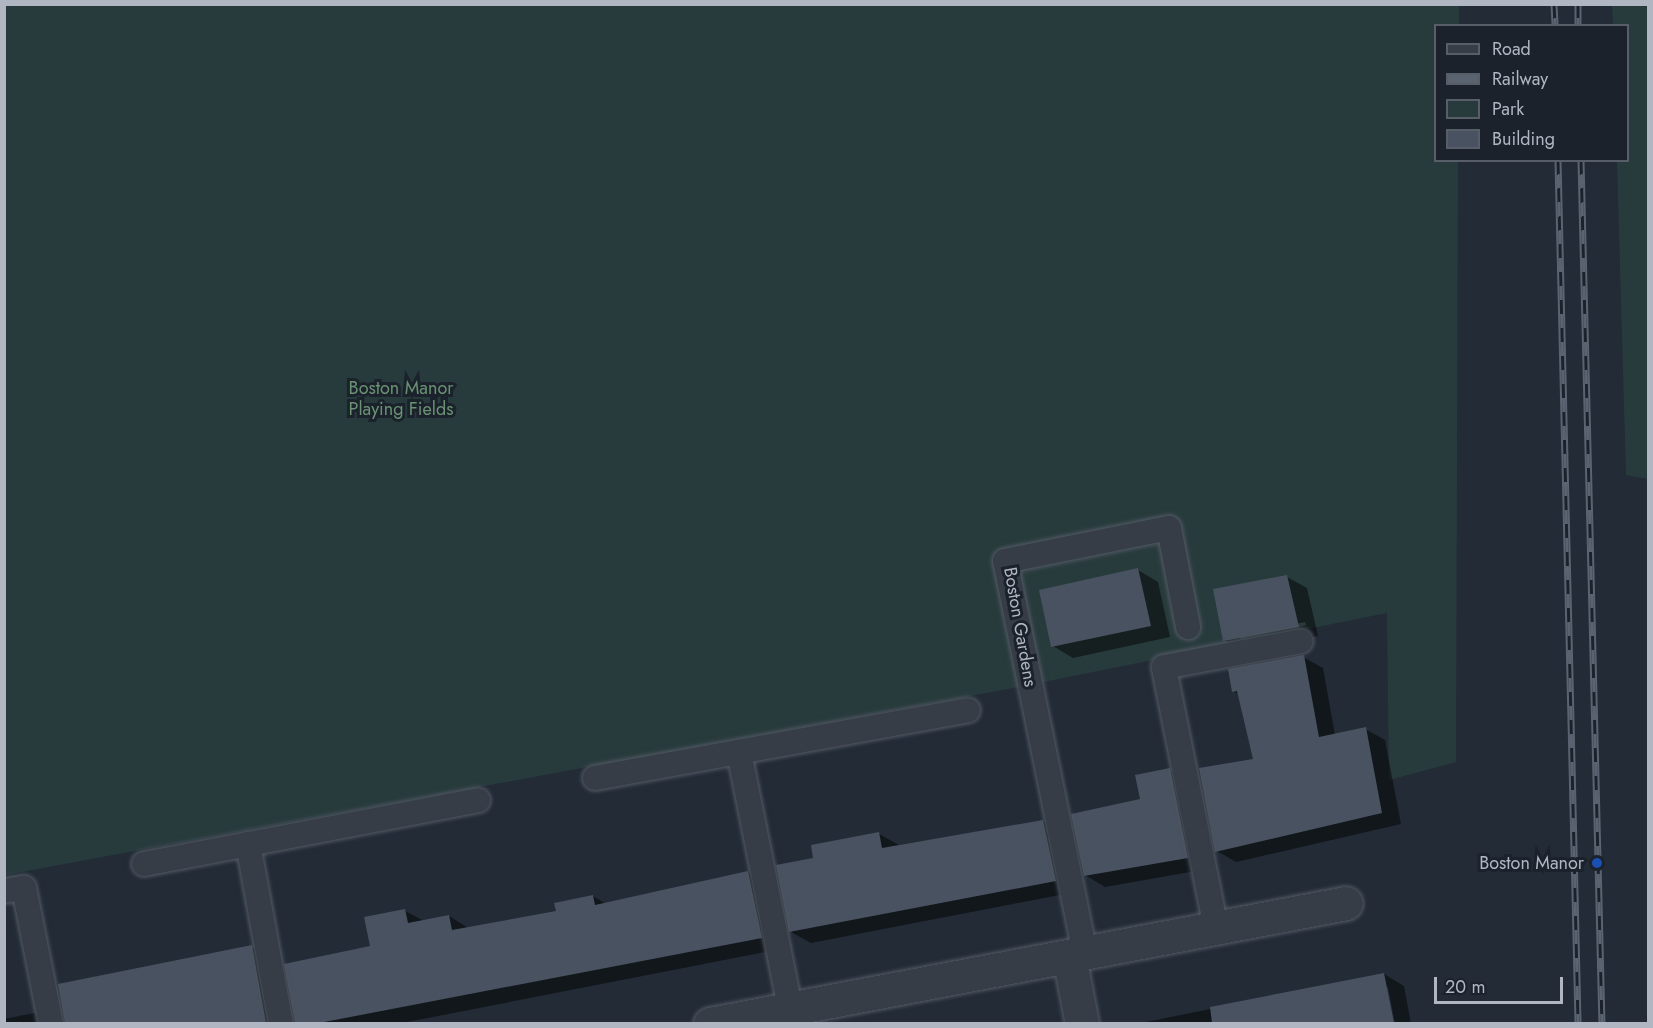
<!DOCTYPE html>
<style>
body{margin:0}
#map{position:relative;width:1653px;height:1028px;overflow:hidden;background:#222b36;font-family:Jost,sans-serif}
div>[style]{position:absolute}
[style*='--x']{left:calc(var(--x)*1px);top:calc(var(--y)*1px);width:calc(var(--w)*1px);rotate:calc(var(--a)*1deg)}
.green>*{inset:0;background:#283b3c}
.shadow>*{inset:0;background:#0007}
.building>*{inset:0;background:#495260}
.roads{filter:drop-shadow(0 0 2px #535a65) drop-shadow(0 0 2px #535a65)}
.service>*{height:24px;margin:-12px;padding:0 12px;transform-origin:12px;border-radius:12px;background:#363d47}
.minor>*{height:33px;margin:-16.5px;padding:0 16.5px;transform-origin:16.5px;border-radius:16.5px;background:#363d47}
.rail>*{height:7px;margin-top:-3.5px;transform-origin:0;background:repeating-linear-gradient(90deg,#1b222c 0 14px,#5a6370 0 28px);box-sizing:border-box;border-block:2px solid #5a6370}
.dots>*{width:16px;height:16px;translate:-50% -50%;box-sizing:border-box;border:3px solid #1b222c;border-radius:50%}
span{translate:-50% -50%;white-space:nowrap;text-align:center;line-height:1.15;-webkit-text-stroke:6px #1b222c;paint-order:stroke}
.park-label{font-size:18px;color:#6a9273}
.street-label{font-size:18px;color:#b0b7c3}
.poi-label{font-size:18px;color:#b0b7c3}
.right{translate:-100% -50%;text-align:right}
.frame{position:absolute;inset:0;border:6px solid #b0b7c3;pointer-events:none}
.legend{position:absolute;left:1434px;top:24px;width:195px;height:138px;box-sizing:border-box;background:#1b222c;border:2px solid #575e68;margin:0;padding:8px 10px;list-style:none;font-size:18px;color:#b0b7c3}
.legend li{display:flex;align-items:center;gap:12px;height:30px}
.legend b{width:30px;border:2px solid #575e68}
.scale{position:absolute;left:1434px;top:977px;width:129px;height:27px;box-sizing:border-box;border:3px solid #b0b7c3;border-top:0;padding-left:8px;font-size:18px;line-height:21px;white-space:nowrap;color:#b0b7c3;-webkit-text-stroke:4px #1b222c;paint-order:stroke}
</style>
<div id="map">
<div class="green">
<div style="clip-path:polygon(5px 5px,1459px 5px,1459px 25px,1436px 26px,1436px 160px,1458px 161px,1456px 762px,1389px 780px,1387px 613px,1013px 688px,5px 875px)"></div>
<div style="clip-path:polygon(1612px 5px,1648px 5px,1648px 479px,1626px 475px,1617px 161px,1628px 160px,1628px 26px,1613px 25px)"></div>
</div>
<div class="shadow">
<div style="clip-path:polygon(1138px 570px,1158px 582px,1170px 637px,1073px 658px,1053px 646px)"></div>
<div style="clip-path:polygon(evenodd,1287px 577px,1307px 588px,1318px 636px,1244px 652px,1224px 640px,1287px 577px,1305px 622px,1306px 625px,1240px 639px,1240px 636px,1305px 622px)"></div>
<div style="clip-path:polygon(1303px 657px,1323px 668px,1335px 735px,1365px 729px,1385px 740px,1401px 824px,1236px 862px,1217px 851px,1255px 760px,1240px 695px,1233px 691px)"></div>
<div style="clip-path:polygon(1169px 770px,1189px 781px,1207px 869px,1105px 887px,1085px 875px)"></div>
<div style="clip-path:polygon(1043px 821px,1063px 833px,1075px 892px,811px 943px,791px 932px,815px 859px,879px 834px,899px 845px)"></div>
<div style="clip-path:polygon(748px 872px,768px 884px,781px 949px,397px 1024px,295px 1024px,286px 965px,372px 947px,405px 911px,424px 921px,449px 916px,470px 929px,558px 912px,593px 896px,606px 904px)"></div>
<div style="clip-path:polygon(252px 947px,272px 959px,285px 1024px,66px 1024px)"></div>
<div style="clip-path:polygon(1384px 974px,1404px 986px,1411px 1024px,1395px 1024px,1388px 987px,1385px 987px,1392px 1024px,1136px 1024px)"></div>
<div style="clip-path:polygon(34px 1013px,52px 1024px,4px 1024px,4px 1019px)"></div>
</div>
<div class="building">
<div style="clip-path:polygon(1138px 568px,1151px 626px,1051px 647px,1039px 590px)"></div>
<div style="clip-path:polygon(1287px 575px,1299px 627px,1223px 641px,1213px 589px)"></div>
<div style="clip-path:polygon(1304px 655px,1319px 737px,1366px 727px,1382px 813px,1215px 852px,1199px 768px,1253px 759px,1237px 691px,1232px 692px,1228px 669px)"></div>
<div style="clip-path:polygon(1170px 768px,1188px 858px,1084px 876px,1071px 814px,1140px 799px,1135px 775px)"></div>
<div style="clip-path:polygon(1043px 820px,1056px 881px,789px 932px,776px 865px,813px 858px,811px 845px,879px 832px,882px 848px)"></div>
<div style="clip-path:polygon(748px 871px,762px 938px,319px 1023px,295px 1023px,284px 964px,370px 946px,364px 917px,405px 909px,408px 923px,449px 915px,452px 930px,556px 911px,554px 903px,593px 895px,595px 905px)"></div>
<div style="clip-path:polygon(252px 945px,266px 1023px,65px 1023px,58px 984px)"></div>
<div style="clip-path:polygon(1384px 973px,1394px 1023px,1212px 1023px,1210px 1007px)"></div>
</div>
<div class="roads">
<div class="service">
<div style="--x:739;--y:752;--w:261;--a:78.7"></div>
<div style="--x:595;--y:778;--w:379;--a:-10.3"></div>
<div style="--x:248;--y:844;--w:183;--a:79.6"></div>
<div style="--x:144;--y:864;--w:340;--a:-10.8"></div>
<div style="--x:4;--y:891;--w:20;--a:-9"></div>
<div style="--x:24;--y:888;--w:139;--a:78.8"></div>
<div style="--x:1216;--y:928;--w:266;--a:-101.3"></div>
<div style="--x:1164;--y:667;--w:139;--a:-10.7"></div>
<div style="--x:1085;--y:953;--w:400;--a:-101.5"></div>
<div style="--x:1005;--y:561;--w:167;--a:-11.4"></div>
<div style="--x:1169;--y:528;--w:101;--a:79.1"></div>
</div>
<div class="minor">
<div style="--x:1069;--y:956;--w:69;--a:79.2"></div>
<div style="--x:710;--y:1024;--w:647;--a:-10.77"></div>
</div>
</div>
<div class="rail">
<div style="--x:1554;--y:4;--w:22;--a:87"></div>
<div style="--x:1578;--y:4;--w:22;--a:90"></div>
<div style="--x:1558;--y:160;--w:864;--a:88.67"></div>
<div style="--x:1581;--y:160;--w:864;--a:88.61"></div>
</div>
<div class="dots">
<div style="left:1597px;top:863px;background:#1a4fb4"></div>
</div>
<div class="park-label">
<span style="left:401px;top:399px">Boston Manor<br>Playing Fields</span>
</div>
<div class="street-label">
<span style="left:1020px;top:627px;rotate:80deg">Boston Gardens</span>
</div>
<div class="poi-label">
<span class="right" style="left:1584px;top:863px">Boston Manor</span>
</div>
<div class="frame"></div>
<ul class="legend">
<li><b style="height:8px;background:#363d47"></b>Road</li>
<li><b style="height:8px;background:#5a6370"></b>Railway</li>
<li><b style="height:16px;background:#283b3c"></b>Park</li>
<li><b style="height:16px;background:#495260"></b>Building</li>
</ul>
<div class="scale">20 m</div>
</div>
